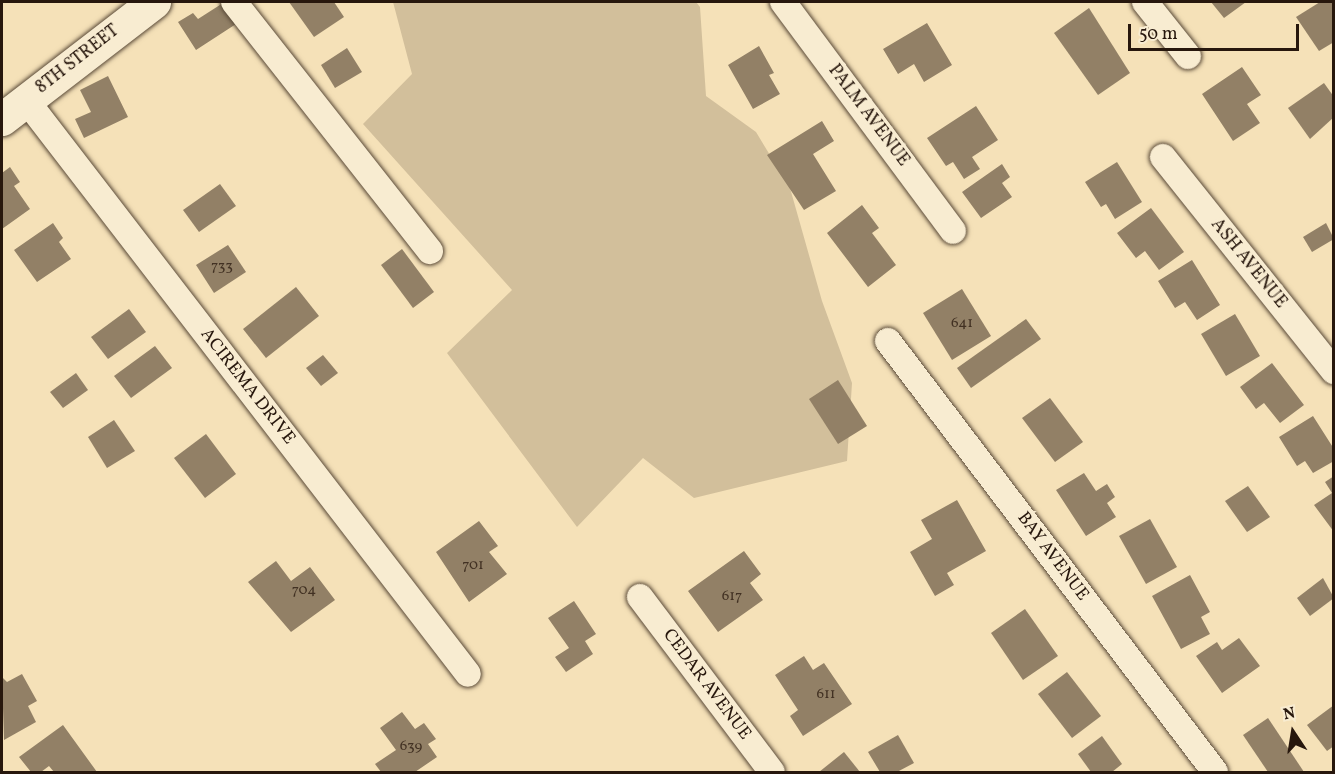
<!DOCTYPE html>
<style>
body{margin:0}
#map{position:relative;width:1335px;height:774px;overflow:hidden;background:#f5e1b8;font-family:Vollkorn,serif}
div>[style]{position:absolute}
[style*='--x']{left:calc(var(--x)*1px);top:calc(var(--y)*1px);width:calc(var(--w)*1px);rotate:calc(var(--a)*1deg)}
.green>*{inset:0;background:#d2bf9b}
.building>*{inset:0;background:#928066}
.roads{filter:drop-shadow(0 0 2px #5a4a38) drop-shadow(0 0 2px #5a4a38)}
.street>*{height:26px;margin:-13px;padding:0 13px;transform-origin:13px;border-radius:13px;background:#f8ecd1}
.secondary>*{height:33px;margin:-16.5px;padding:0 16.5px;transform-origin:16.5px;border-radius:16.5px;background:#f8ecd1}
span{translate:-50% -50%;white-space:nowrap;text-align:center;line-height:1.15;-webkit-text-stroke:6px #f8ecd1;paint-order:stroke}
.number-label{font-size:15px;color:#423123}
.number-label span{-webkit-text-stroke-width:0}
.street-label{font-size:18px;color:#27170d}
.frame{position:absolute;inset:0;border:3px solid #27170d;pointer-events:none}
.north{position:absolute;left:1263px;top:702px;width:60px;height:60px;-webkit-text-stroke:4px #f8ecd1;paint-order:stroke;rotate:348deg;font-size:16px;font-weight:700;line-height:24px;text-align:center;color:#27170d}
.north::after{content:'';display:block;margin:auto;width:21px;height:27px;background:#27170d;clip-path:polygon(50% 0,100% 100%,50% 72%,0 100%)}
.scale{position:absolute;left:1128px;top:24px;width:171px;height:27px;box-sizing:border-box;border:3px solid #27170d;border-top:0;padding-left:8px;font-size:18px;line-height:21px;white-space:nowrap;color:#27170d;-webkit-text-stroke:4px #f8ecd1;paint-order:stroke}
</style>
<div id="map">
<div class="green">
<div style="clip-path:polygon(393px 2px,696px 2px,700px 7px,706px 96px,756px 132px,790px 188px,822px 301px,852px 383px,847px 461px,694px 498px,643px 458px,577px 527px,447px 353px,512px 290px,363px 124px,412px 74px)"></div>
</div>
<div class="building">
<div style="clip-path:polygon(289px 2px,334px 2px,344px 17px,314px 37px)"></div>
<div style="clip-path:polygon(1211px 2px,1246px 2px,1224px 18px)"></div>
<div style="clip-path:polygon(1320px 2px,1334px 2px,1334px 42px,1319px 51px,1296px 17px)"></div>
<div style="clip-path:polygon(223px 3px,236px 24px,196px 50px,178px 22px,193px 13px,198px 19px)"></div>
<div style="clip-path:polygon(1089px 8px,1130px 73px,1098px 95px,1054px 33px)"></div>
<div style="clip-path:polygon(927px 23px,952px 65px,924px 82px,914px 64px,898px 74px,883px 49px)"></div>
<div style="clip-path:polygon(759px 46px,774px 73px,769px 75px,780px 94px,753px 109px,728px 65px)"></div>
<div style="clip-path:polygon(347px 48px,362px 72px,335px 88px,321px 65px)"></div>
<div style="clip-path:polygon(1242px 67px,1261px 95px,1247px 104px,1260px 123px,1233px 141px,1202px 94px)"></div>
<div style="clip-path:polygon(108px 76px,128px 117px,84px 138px,75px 119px,91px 112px,80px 90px)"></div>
<div style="clip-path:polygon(1324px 83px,1334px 97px,1334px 117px,1310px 139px,1288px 108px)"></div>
<div style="clip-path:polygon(976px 106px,998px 140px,972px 157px,980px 169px,964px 179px,953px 162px,946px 166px,927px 138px)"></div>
<div style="clip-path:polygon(822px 121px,834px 141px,813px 154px,836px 191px,804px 210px,767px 155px)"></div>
<div style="clip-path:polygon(1117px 162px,1142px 202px,1115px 219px,1106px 204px,1101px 207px,1085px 182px)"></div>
<div style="clip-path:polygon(1002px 164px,1010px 177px,1002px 183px,1012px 197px,981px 218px,962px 192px)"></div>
<div style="clip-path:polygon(10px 167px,20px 182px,14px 186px,30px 209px,2px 229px,2px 173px)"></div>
<div style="clip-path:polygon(220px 184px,236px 206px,199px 232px,183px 210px)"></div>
<div style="clip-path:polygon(862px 205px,879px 228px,872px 233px,896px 265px,868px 287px,827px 233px)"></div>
<div style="clip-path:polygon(1151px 208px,1184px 252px,1159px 270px,1145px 251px,1136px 258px,1117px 233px)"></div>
<div style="clip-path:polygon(53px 223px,63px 238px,59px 242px,71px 259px,37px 282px,14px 250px)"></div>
<div style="clip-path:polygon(1326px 223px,1334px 239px,1312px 252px,1303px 237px)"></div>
<div style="clip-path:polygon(228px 245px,246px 272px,214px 293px,196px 265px)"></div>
<div style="clip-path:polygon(402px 249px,434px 292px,413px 308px,381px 265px)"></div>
<div style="clip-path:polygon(1192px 260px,1220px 305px,1197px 320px,1185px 302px,1175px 308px,1158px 281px)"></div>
<div style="clip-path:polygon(296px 287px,319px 316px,266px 358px,243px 329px)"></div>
<div style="clip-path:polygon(962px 289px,991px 336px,952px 360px,923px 313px)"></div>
<div style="clip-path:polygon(129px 309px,146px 332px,108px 359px,91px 337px)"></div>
<div style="clip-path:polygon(1235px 314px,1260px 356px,1226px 376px,1201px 334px)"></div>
<div style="clip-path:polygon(1026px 319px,1041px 339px,971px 388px,957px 368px)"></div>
<div style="clip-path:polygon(155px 346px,172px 368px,131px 398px,114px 376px)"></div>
<div style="clip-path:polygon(323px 355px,338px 373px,321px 386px,306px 368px)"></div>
<div style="clip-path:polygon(1272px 363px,1304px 405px,1280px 423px,1264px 403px,1256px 409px,1240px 387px)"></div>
<div style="clip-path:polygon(76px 373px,88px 390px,63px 408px,50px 392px)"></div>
<div style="clip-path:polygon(838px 380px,867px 426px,838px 444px,809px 399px)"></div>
<div style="clip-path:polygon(1050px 398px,1083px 442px,1055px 462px,1022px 418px)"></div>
<div style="clip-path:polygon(1313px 416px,1334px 449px,1334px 461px,1313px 473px,1305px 461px,1297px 466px,1279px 437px)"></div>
<div style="clip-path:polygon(114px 420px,135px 451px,107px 468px,88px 437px)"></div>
<div style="clip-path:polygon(206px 434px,236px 474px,205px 498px,174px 458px)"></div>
<div style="clip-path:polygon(1084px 473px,1096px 491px,1107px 484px,1115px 497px,1107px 503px,1116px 517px,1086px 536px,1056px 490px)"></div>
<div style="clip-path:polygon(1334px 476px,1334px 532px,1314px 505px,1332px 493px,1325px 482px)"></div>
<div style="clip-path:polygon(1248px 486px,1270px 517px,1247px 532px,1225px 501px)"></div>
<div style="clip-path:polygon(957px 500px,986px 551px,947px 573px,954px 585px,935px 596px,910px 552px,932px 539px,921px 520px)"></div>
<div style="clip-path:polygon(1150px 519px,1177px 567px,1146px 584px,1119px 536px)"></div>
<div style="clip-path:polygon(479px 521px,498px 546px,489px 552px,507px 574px,469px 602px,436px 552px)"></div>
<div style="clip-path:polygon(744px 551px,761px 574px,750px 583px,763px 600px,718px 632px,688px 591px)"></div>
<div style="clip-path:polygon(276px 561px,291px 581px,310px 567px,335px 600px,291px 632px,248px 582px)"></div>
<div style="clip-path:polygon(1190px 575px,1210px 612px,1201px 617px,1210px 634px,1181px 649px,1152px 596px)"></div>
<div style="clip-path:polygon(1323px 578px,1334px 598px,1310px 616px,1297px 598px)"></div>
<div style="clip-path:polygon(574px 601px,596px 634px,585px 641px,593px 654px,566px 672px,555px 657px,569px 648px,548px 618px)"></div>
<div style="clip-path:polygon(1025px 609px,1058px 656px,1023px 680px,991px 633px)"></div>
<div style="clip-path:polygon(1239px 638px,1260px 666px,1222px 693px,1196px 656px,1217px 642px,1222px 650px)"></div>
<div style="clip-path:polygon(804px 656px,813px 670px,824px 663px,852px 704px,803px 736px,790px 716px,798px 710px,775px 675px)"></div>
<div style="clip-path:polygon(1067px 672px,1101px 716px,1072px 738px,1038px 694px)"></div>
<div style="clip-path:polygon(22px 674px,37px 701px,28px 706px,36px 722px,4px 740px,2px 677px,7px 682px)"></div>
<div style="clip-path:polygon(1334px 705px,1334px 746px,1327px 751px,1307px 725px)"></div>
<div style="clip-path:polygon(402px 712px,415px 729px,424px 723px,436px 739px,428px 744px,437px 757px,415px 772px,381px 772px,375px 764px,396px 750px,380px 728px)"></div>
<div style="clip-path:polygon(1268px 718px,1304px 772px,1268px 772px,1243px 735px)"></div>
<div style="clip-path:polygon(63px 725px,97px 772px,54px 772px,49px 766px,41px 772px,31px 772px,19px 757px)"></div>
<div style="clip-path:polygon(898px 735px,914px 763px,897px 772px,880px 772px,868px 752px)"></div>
<div style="clip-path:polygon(1102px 736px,1122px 764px,1112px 772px,1091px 772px,1078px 754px)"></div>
<div style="clip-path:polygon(844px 752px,860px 772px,819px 772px)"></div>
</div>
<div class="roads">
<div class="street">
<div style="--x:234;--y:2;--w:317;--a:51.8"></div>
<div style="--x:783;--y:2;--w:285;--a:53.4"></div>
<div style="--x:1145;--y:2;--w:69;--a:51.5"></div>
<div style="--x:26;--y:100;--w:724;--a:52.4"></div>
<div style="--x:1163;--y:157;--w:274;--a:51.4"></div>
<div style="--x:888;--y:341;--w:541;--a:52.81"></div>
<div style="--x:640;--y:597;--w:219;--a:53"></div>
</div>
<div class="secondary">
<div style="--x:2;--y:119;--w:192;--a:-37.6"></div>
</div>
</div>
<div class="number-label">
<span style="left:222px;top:267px">733</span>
<span style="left:962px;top:324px">641</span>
<span style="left:473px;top:566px">701</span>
<span style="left:304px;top:591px">704</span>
<span style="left:732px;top:597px">617</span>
<span style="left:826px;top:695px">611</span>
<span style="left:411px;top:747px">639</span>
</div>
<div class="street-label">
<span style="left:78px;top:60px;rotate:-38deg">8TH STREET</span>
<span style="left:868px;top:116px;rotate:53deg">PALM AVENUE</span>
<span style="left:1248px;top:264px;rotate:51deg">ASH AVENUE</span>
<span style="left:247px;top:387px;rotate:52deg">ACIREMA DRIVE</span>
<span style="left:1052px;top:557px;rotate:53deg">BAY AVENUE</span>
<span style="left:706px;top:685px;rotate:53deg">CEDAR AVENUE</span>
</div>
<div class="frame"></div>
<div class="north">N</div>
<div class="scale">50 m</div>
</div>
